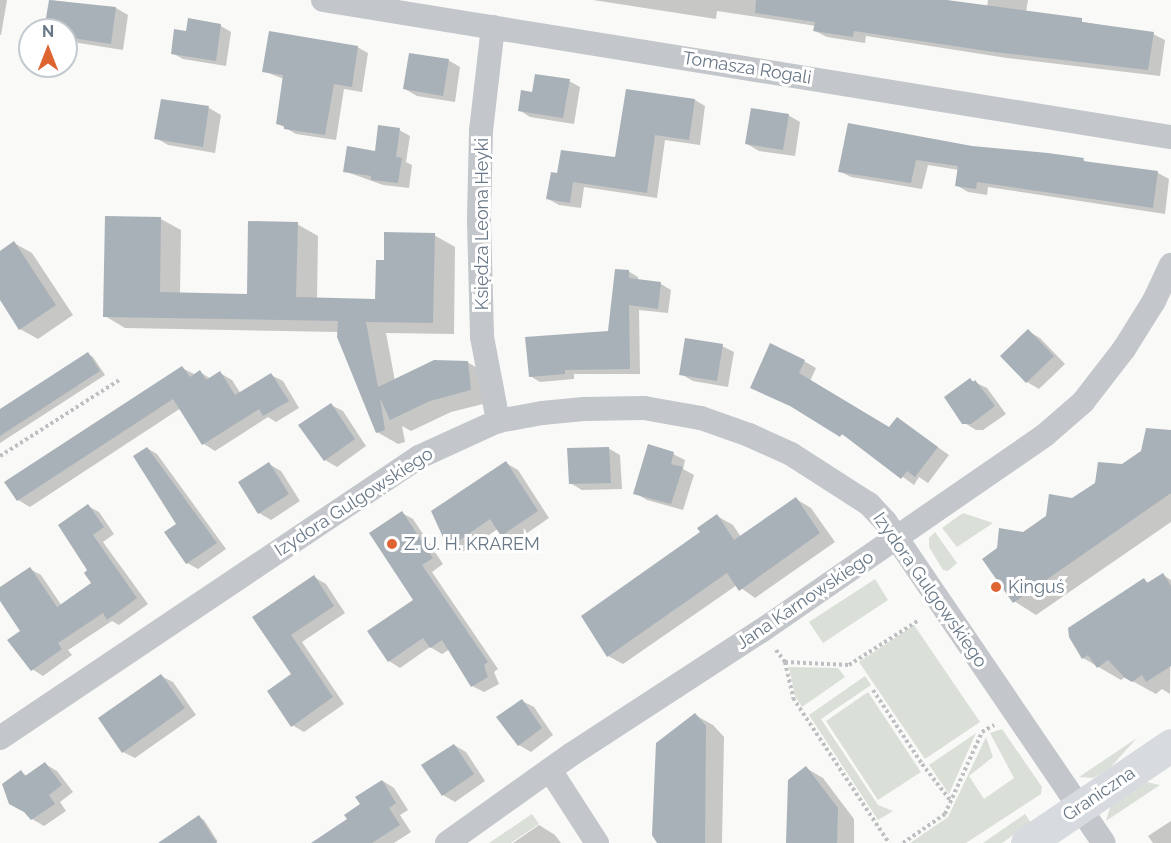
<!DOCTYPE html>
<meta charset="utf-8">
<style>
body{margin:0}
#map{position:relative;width:1171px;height:843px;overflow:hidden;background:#f9f9f7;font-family:Raleway,sans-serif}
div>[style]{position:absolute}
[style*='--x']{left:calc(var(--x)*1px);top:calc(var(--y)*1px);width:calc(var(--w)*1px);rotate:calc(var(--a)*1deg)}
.green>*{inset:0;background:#dae0d8}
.shadow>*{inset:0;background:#0003}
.building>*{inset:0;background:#a9b1b8}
.path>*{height:4px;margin-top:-2px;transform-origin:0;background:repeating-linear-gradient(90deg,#bdbfc2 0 3px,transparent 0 6px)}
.street>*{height:24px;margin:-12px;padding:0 12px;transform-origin:12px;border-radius:12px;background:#c3c6ca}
.secondary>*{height:33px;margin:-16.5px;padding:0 16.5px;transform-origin:16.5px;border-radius:16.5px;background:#d7dbdf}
.dots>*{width:16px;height:16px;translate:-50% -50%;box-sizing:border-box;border:3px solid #fff;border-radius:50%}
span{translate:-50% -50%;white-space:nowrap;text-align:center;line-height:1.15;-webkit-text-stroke:6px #fff;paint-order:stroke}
.street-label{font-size:18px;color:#697887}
.poi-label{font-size:18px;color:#697887}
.left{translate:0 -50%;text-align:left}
.north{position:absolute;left:18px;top:18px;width:60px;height:60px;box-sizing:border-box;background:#fff;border:2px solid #c3c9cf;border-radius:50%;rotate:0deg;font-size:16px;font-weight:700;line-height:24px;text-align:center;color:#697887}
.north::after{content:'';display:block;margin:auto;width:21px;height:27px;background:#de6432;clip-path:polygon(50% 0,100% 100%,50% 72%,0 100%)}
</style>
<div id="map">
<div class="green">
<div style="clip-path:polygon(963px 513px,993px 523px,957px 547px,942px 528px)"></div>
<div style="clip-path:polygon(935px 532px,957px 563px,948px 571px,943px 570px,929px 547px,929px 538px)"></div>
<div style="clip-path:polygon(875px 579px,888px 600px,823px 643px,809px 622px)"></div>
<div style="clip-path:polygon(914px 625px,980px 722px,925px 759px,859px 662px)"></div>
<div style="clip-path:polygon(789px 667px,838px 668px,845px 677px,802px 707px,795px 696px)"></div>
<div style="clip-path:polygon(865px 676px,871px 685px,821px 719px,878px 805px,893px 811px,878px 820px,809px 715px)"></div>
<div style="clip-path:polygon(868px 692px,921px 772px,878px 800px,826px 721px)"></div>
<div style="clip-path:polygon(1002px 729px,1042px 787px,1041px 794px,966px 843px,910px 843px,948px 817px,986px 737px,993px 757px,969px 776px,984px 799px,1014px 778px,990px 733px)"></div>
<div style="clip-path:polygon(976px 733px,949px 794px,929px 765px)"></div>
<div style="clip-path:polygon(1137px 738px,1108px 770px,1093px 778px,1079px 777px)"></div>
<div style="clip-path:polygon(1142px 781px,1160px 785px,1106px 821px,1112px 801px)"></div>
<div style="clip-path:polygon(532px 814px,539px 824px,511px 843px,489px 843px)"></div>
<div style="clip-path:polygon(1025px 814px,1031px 823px,1002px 843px,983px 843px)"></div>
</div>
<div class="shadow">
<div style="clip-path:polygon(0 0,7px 0,1px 35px,0 35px)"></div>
<div style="clip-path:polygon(50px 0,116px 8px,128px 15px,123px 50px,66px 41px,66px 30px,46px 30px)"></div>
<div style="clip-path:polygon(593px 0,942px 0,987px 7px,988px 0,1028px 0,1026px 12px,1153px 34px,1165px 40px,1160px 76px,1007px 58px,866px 36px,865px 43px,827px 37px,815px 31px,816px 26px,717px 11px,716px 19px)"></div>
<div style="clip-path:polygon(221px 26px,231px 32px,226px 66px,183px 59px,172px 53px,187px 33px)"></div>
<div style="clip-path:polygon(357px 47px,368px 53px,362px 92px,344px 89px,336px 140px,296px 134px,277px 123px,284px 79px,263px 71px)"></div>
<div style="clip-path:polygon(448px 60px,460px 67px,455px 102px,417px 96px,405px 89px)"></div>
<div style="clip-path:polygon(569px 81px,580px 87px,574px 124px,530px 117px,519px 110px,534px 94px)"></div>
<div style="clip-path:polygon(695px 100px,705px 106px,700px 145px,665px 140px,657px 198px,584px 187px,581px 208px,559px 205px,548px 199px,558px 175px,616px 159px)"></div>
<div style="clip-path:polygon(209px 108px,221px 115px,215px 153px,168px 145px,156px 138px)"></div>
<div style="clip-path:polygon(788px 115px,800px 122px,795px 156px,759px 151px,747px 144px)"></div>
<div style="clip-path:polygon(399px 130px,410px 136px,406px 162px,412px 165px,409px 188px,383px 185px,344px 171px,376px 153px)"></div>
<div style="clip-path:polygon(972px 148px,1083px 160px,1089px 163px,1158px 173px,1169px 179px,1165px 214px,988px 187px,987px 195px,968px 192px,956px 185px,959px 170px,928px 165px,922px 189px,851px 177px,839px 171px)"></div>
<div style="clip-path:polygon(161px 219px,181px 230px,180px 294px,249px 295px,297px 224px,318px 236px,317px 299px,377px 301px,385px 261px,434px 235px,455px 247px,454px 334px,386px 333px,395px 381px,467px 362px,488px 374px,491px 402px,451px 412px,411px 431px,402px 426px,405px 442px,398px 444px,377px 432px,339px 332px,125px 328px,105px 316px)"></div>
<div style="clip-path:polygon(14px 243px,32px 253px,73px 315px,38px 339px,20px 329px,0 298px,0 253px)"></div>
<div style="clip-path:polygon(628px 271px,638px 277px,638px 281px,661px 284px,671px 290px,668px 313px,639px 310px,640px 374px,574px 374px,574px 379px,540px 382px,530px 376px,609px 333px)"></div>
<div style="clip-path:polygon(1028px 331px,1040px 338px,1065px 364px,1039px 389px,1027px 382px)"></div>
<div style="clip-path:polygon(722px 346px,734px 352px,728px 387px,693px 381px,681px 374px)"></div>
<div style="clip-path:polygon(88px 354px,93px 357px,105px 375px,0 443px,0 411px)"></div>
<div style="clip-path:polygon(804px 361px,816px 368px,810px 381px,889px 429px,897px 419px,949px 455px,928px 483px,919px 477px,914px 485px,853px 441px,800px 410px,752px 388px)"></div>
<div style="clip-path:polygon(182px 368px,194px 374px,200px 372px,211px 379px,220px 373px,232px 380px,241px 394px,271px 375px,283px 381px,299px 408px,276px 422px,268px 417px,215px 451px,204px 444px,181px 408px,30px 507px,18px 500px)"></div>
<div style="clip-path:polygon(970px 380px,987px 388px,1006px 414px,983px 430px,976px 430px,963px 422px)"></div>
<div style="clip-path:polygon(331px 405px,343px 411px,366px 446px,337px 467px,325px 460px,300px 426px)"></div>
<div style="clip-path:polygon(1171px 430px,1171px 522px,1036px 615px,1014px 601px,1024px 534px)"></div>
<div style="clip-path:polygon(147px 448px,157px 454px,226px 549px,198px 569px,187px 563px,166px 532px,178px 524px)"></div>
<div style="clip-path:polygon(608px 448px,620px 455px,622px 489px,582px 490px,570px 483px)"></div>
<div style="clip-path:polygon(673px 454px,685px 460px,683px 469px,694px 475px,683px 510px,647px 500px,635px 493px)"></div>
<div style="clip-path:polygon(506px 463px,518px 470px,549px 518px,514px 542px,502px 535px,498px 529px,461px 553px,449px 546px)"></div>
<div style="clip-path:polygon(269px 464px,281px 471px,300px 501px,271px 520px,259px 513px,240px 483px)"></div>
<div style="clip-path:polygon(796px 499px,811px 508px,835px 542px,755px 598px,737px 585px,623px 664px,608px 656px,717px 516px,733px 525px,741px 537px)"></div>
<div style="clip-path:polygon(88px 506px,99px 512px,114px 534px,103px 542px,148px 604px,119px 625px,112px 621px,68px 650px,72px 655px,43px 676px,32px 669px,22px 632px,0 599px,0 589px,30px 569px,41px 575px,62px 606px,93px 583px,89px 571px)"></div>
<div style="clip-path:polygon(402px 513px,413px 519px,443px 564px,432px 572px,498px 669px,494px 672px,499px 684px,484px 692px,472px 686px,450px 649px,442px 654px,430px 647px,400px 668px,389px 661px,415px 600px)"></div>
<div style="clip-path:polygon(1163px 575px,1171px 580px,1170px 694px,1162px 689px,1156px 694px,1125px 677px,1121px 680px,1083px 658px,1144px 580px,1150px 584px)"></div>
<div style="clip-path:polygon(314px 577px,326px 584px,345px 613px,302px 642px,344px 704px,304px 732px,292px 725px,293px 674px,254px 617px)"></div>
<div style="clip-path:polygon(161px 676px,173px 682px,196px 715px,135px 758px,123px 752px)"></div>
<div style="clip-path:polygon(522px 701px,534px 707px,553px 735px,531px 752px,519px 745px)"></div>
<div style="clip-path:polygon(695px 715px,713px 725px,724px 737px,722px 843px,659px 843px)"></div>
<div style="clip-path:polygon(454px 745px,466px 752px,485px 781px,455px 802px,443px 795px)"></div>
<div style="clip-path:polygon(45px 764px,57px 771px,73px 792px,60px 802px,66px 811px,44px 826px,32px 819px,21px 772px,27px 776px)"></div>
<div style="clip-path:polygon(806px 768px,823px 778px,854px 819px,854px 843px,788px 843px)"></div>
<div style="clip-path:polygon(383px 781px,394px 788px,408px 810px,400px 815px,411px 832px,394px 843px,313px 843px,349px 820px)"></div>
<div style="clip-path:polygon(199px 817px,204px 820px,218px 842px,174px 843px)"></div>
<div style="clip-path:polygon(1171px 821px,1171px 843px,1153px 843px,1148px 836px)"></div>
<div style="clip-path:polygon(539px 825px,555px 835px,561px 843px,513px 843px)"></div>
</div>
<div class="building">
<div style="clip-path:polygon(49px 0,116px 7px,111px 44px,66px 37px,66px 30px,44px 30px)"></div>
<div style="clip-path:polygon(756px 0,947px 0,1082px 18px,1082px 22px,1154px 32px,1148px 70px,994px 52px,854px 31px,853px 37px,813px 31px,815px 22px,755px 13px)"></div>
<div style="clip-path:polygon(188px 18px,221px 24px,216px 61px,171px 54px,174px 29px,186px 31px)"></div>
<div style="clip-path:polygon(269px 31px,358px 46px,352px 87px,334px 84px,325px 135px,284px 129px,284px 126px,276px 124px,283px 75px,262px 72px)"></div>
<div style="clip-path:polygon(409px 53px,449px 59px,443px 96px,403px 89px)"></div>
<div style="clip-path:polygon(535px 74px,570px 79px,563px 118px,518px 111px,521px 90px,532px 92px)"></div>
<div style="clip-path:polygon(626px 89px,695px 99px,689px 140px,655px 135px,647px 193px,573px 182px,570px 203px,546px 199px,551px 172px,557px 173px,561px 150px,615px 157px)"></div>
<div style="clip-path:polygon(161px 99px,209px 106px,203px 147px,154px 139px)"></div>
<div style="clip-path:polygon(751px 108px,789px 114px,783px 150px,745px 144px)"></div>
<div style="clip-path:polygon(848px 123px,972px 146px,1048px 153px,1084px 158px,1083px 161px,1158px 171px,1153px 208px,977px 182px,976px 189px,955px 186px,958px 166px,916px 160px,911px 183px,838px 172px)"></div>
<div style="clip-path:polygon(378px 125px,400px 128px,396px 157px,402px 158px,398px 183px,371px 180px,371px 176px,343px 172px,347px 146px,375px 151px)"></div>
<div style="clip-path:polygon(105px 216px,161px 217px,160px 292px,247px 294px,248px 221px,298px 222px,296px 297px,375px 299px,376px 260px,384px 260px,384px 232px,435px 233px,433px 323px,366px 322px,378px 387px,434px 360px,468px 361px,471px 390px,430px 401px,390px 420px,380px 398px,385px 430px,376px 433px,337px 337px,338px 321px,103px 317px)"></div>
<div style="clip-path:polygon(14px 241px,56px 305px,19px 330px,0 300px,0 251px)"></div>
<div style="clip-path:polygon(615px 269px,629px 270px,629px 278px,661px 282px,658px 309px,629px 305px,630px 369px,565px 370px,565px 374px,529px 377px,525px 337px,608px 331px)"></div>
<div style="clip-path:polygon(1028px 329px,1054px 356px,1026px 383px,1000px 356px)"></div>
<div style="clip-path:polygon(685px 338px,723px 344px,717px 381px,679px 375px)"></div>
<div style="clip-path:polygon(770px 343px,805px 360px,799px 373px,889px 427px,897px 417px,938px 447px,915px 477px,907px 471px,901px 479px,842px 434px,840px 437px,790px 406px,750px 388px)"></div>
<div style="clip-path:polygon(88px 352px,100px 371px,0 436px,0 409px)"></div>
<div style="clip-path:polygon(182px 366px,190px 377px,200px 370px,206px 380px,220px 371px,235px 395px,271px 373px,289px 401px,263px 416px,259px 409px,202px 445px,173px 399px,17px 501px,4px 482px)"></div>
<div style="clip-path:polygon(970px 378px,973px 382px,975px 380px,995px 406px,971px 424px,962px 424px,944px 397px)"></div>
<div style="clip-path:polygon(331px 403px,355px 439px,324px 461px,298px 425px)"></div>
<div style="clip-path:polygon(1146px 428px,1171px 430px,1171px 493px,1013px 603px,982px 559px,997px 548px,999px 528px,1023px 532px,1046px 516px,1049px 494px,1072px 498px,1095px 483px,1098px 462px,1122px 464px,1141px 451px)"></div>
<div style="clip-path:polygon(648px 444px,674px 452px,671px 464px,683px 467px,671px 504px,633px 494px)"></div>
<div style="clip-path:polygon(147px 447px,217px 543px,186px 564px,164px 532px,176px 524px,133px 456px)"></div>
<div style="clip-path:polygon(609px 447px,611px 483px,569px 484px,567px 448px)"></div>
<div style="clip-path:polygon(506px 461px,538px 511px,501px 536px,490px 519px,448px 548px,431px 511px)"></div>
<div style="clip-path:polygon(269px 462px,289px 494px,258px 514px,238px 482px)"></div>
<div style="clip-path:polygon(796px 497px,820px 533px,739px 591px,727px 573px,607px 657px,581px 616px,700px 532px,697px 528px,717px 514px,734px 540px)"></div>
<div style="clip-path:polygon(88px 504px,104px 527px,93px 535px,137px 598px,107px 620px,103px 613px,58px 643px,62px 649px,31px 671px,7px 640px,20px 631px,0 601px,0 587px,30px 567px,57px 607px,91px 583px,84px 573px,87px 570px,58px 525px)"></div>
<div style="clip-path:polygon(402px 511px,433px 558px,422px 565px,488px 662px,484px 665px,488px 677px,471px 687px,442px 640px,430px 648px,423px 638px,388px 662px,367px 631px,413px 600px,369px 533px)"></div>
<div style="clip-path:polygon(1163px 573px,1171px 586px,1171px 666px,1146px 682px,1142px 675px,1132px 682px,1125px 678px,1108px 660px,1097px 668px,1088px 655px,1082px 659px,1069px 637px,1068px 628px,1144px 578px,1147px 583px)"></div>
<div style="clip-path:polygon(314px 575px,334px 606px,291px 635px,333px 697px,291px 727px,267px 691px,291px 674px,252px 617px)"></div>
<div style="clip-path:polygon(161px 674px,185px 708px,122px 753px,98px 718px)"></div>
<div style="clip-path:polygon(522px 699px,542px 728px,518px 746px,496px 717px)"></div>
<div style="clip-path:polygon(695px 713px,706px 726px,705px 843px,657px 843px,652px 835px,656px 743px)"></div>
<div style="clip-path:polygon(454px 744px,474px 774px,442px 796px,421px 765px)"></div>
<div style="clip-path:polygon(45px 762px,62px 785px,49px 795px,55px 804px,31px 820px,24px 812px,9px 804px,2px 784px,21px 770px,25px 776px)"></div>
<div style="clip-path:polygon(806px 766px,838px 808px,837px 843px,786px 843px,788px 780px)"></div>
<div style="clip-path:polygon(382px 780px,396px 803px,389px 808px,400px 825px,372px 843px,311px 843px,347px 819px,344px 815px,360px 804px,355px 797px)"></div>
<div style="clip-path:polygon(199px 815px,217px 843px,158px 843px)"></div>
</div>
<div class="path">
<div style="--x:0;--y:456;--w:143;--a:-32.5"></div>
<div style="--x:776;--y:650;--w:15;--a:53"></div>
<div style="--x:785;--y:662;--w:37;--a:77"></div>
<div style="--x:793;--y:698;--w:174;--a:56.5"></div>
<div style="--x:785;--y:662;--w:64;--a:2.7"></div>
<div style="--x:849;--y:665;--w:83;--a:-32.7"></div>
<div style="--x:873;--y:690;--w:89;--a:56.5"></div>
<div style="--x:922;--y:764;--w:46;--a:52.1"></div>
<div style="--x:903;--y:843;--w:51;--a:-34.6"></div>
<div style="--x:945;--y:814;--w:90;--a:-65.7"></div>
<div style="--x:982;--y:732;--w:14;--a:-30"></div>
</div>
<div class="street">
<div style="--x:323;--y:0;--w:859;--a:9.18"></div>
<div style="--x:493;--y:27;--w:104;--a:96.6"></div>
<div style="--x:481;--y:130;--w:91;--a:91.3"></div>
<div style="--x:479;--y:221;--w:116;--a:88.5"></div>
<div style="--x:482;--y:337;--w:86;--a:79.2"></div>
<div style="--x:0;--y:738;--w:505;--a:-33.85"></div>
<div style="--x:419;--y:457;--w:87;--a:-24.5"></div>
<div style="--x:498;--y:421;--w:45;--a:-10.3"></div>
<div style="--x:542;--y:413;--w:42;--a:-5.4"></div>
<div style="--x:584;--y:409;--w:60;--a:-1"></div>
<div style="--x:644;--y:408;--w:58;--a:10"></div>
<div style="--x:701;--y:418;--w:51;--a:19.5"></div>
<div style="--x:749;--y:435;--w:46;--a:24.3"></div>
<div style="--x:791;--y:454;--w:93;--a:32.7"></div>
<div style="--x:869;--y:504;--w:23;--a:47"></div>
<div style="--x:885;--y:521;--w:389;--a:55.8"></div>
<div style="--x:550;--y:770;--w:87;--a:57.2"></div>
<div style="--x:447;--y:843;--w:153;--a:-35.5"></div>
<div style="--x:572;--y:754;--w:225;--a:-33.1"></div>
<div style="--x:761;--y:631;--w:345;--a:-34.6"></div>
<div style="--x:1045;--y:435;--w:50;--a:-41"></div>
<div style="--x:1083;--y:402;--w:67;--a:-52.3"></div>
<div style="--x:1124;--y:349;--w:57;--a:-58"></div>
<div style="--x:1154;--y:301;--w:40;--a:-65"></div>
</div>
<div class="secondary">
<div style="--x:1027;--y:843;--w:174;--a:-34.2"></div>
</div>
<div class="dots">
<div style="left:392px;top:544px;background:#de6432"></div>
<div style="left:996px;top:587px;background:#de6432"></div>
</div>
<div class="street-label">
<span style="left:747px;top:68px;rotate:9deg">Tomasza Rogali</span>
<span style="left:482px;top:224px;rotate:-90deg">Księdza Leona Heyki</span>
<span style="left:354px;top:502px;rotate:-33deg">Izydora Gulgowskiego</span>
<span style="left:930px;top:590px;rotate:55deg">Izydora Gulgowskiego</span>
<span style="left:805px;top:600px;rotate:-34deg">Jana Karnowskiego</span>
<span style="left:1099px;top:794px;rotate:-34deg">Graniczna</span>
</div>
<div class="poi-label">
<span class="left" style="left:404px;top:544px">Z. U. H. KRAREM</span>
<span class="left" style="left:1008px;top:587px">Kinguś</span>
</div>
<div class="north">N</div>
</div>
